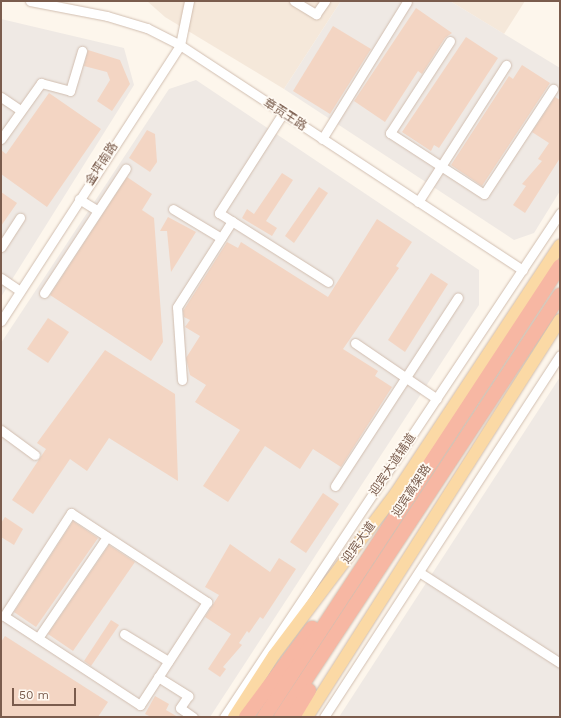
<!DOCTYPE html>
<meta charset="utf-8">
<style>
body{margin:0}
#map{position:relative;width:561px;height:718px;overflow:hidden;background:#fdf6ec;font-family:"Work Sans","Noto Sans SC",sans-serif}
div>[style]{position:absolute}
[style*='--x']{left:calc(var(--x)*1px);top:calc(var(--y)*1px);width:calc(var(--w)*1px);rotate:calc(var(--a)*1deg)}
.residential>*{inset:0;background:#f5e8da}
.industrial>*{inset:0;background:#efe9e4}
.building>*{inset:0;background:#f3d5c3}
.roads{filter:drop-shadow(0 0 1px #d1beb0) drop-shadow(0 0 1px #d1beb0)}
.minor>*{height:9px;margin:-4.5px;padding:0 4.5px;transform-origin:4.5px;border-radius:4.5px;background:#fff}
.major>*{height:12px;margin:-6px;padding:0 6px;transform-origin:6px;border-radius:6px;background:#fbd9a5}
.highway>*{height:14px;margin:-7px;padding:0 7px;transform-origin:7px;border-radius:7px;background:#f7b7a3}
span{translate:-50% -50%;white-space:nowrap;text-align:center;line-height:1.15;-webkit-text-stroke:3.5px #fffaf3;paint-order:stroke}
.street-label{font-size:12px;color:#7a5c4d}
.frame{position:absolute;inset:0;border:2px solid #7a5c4d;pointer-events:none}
.scale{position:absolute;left:12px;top:688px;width:64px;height:18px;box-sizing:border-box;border:2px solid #7a5c4d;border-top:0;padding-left:5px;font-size:12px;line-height:14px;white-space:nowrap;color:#7a5c4d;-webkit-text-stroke:3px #fffaf3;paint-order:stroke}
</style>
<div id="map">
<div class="residential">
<div style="clip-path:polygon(147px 1px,341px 1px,284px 89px,165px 17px)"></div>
<div style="clip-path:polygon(450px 1px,525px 1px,504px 34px)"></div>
</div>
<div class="industrial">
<div style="clip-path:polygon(341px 1px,450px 1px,560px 68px,560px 191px,534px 233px,514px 240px,284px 89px)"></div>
<div style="clip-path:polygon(1px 19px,124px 48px,134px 85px,1px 297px)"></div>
<div style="clip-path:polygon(196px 80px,479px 270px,479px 305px,210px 717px,1px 717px,1px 343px,169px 89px)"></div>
<div style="clip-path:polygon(560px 377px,560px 717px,339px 717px)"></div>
</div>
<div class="building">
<div style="clip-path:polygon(416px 8px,452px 33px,445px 38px,422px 74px,418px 71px,385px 122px,354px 101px)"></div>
<div style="clip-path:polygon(333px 26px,371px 49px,330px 114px,293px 91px)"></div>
<div style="clip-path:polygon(466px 37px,498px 58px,439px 148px,434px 145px,431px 151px,402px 132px)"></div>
<div style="clip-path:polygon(88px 50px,120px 60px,130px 84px,112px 111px,97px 101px,110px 80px,107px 72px,84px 66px)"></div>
<div style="clip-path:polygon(522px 65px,550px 83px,482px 186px,451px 165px,509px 76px,513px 79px)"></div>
<div style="clip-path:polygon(49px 93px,101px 129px,47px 207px,1px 174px,1px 150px,6px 154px)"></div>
<div style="clip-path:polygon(555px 97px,560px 100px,560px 158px,525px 213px,513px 205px,526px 186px,522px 184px,542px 161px,538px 159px,549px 143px,532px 132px)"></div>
<div style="clip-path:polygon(147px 130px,155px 134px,157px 162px,150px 172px,129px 158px)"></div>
<div style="clip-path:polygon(282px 173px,293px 180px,266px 221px,277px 228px,272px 236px,242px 218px,247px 209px,254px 214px)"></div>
<div style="clip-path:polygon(127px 177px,152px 194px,142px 210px,154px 218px,163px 342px,151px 361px,50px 295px)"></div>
<div style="clip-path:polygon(319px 187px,328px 193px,294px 243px,285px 236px)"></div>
<div style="clip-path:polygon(1px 192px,17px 203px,1px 226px)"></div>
<div style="clip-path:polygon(168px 217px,196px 232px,171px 272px,167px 231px,160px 231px)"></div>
<div style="clip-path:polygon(377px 219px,412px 242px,396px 266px,399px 268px,343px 349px,378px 371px,375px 376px,392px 387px,341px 467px,313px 449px,300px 469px,265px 446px,228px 502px,203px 486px,240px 430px,195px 402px,206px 385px,190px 375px,186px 358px,200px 336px,185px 327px,190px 320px,184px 317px,183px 311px,227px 242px,238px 248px,241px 242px,328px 297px)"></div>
<div style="clip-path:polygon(431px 273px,448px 284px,405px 352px,388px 340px)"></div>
<div style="clip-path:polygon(48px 318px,69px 332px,48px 363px,27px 349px)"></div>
<div style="clip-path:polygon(105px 350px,175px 394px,178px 481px,109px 438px,87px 471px,70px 459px,33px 514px,12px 500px,46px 449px,37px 443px)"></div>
<div style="clip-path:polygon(323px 493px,339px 504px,306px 553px,290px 542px)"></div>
<div style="clip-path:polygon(5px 517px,23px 529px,14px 545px,1px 537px,1px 523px)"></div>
<div style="clip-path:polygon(73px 521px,98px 538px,36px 627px,14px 612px)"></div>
<div style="clip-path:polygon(230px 544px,270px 572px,279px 558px,296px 569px,263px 619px,260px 617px,249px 633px,247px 631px,239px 643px,242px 645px,223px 667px,226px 669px,220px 677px,208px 669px,231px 634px,205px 617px,219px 595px,205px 587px)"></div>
<div style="clip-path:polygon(109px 545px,135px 562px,73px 651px,48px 634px)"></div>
<div style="clip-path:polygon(111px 620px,119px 625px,91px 666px,84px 661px)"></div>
<div style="clip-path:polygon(5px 636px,108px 702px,98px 717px,1px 717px,1px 642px)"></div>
<div style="clip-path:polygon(155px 696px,169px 704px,166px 710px,178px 717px,151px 717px,145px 714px)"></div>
</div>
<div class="roads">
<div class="minor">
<div style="--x:30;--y:1;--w:78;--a:11"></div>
<div style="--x:107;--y:16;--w:42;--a:16.7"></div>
<div style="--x:147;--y:28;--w:37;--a:27"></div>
<div style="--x:180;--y:45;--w:410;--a:33.3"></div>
<div style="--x:294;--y:1;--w:26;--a:31"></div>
<div style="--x:316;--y:14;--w:16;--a:-55"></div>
<div style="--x:450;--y:41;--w:110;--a:123.1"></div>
<div style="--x:390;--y:133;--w:112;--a:33"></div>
<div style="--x:484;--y:194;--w:126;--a:-56.7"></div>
<div style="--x:1;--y:97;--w:23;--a:34"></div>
<div style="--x:283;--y:113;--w:119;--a:122.6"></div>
<div style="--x:219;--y:213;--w:129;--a:32.3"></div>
<div style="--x:1;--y:139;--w:69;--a:-54.5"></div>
<div style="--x:41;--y:83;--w:30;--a:15"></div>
<div style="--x:70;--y:91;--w:42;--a:-73.3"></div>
<div style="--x:322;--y:139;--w:161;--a:-58.2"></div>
<div style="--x:79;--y:199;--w:22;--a:32"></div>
<div style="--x:418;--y:202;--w:163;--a:-57.3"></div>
<div style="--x:173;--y:209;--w:56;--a:31.1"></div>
<div style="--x:1;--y:247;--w:35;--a:-57"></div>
<div style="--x:1;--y:278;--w:23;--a:34"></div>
<div style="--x:44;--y:293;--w:149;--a:-56.7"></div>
<div style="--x:1;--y:321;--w:329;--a:-57"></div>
<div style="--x:180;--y:45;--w:45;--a:-78.4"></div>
<div style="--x:355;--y:343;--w:99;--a:34.3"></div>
<div style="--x:182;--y:380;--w:73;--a:-93.9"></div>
<div style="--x:177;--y:307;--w:102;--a:-57.4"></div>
<div style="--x:1;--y:430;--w:42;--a:36.3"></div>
<div style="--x:335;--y:486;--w:225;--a:-56.9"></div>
<div style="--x:71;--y:513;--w:163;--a:33.2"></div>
<div style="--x:207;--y:602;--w:123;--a:123"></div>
<div style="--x:140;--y:705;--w:163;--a:-146.8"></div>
<div style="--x:4;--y:616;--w:123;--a:-57"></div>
<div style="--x:419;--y:572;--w:168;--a:32.8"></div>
<div style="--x:124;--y:634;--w:52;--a:31.5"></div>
<div style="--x:38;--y:638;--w:122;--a:-55.7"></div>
<div style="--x:158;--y:677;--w:36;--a:32"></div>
<div style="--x:188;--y:696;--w:14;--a:124"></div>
<div style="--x:180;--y:708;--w:16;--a:35"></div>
<div style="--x:224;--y:717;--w:606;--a:-56.31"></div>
<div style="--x:324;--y:717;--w:432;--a:-56.9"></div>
</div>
<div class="major">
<div style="--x:234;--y:717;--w:74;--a:-57.2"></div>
<div style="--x:274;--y:655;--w:203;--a:-53"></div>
<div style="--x:396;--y:493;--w:297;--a:-56.5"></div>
<div style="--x:307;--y:717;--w:471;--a:-57.5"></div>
</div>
<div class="highway">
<div style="--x:246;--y:717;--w:111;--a:-53.4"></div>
<div style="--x:264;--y:717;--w:539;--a:-56.72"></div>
<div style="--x:281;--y:717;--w:506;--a:-56.53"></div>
<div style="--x:293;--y:717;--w:31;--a:-59"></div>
</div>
</div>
<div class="street-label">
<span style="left:285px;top:115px;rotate:33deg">章贡王路</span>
<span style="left:102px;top:164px;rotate:-57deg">金坪南路</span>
<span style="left:393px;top:465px;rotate:-56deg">迎宾大道辅道</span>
<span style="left:412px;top:491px;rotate:-57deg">迎宾高架路</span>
<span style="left:359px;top:543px;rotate:-54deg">迎宾大道</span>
</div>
<div class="frame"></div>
<div class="scale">50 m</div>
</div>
